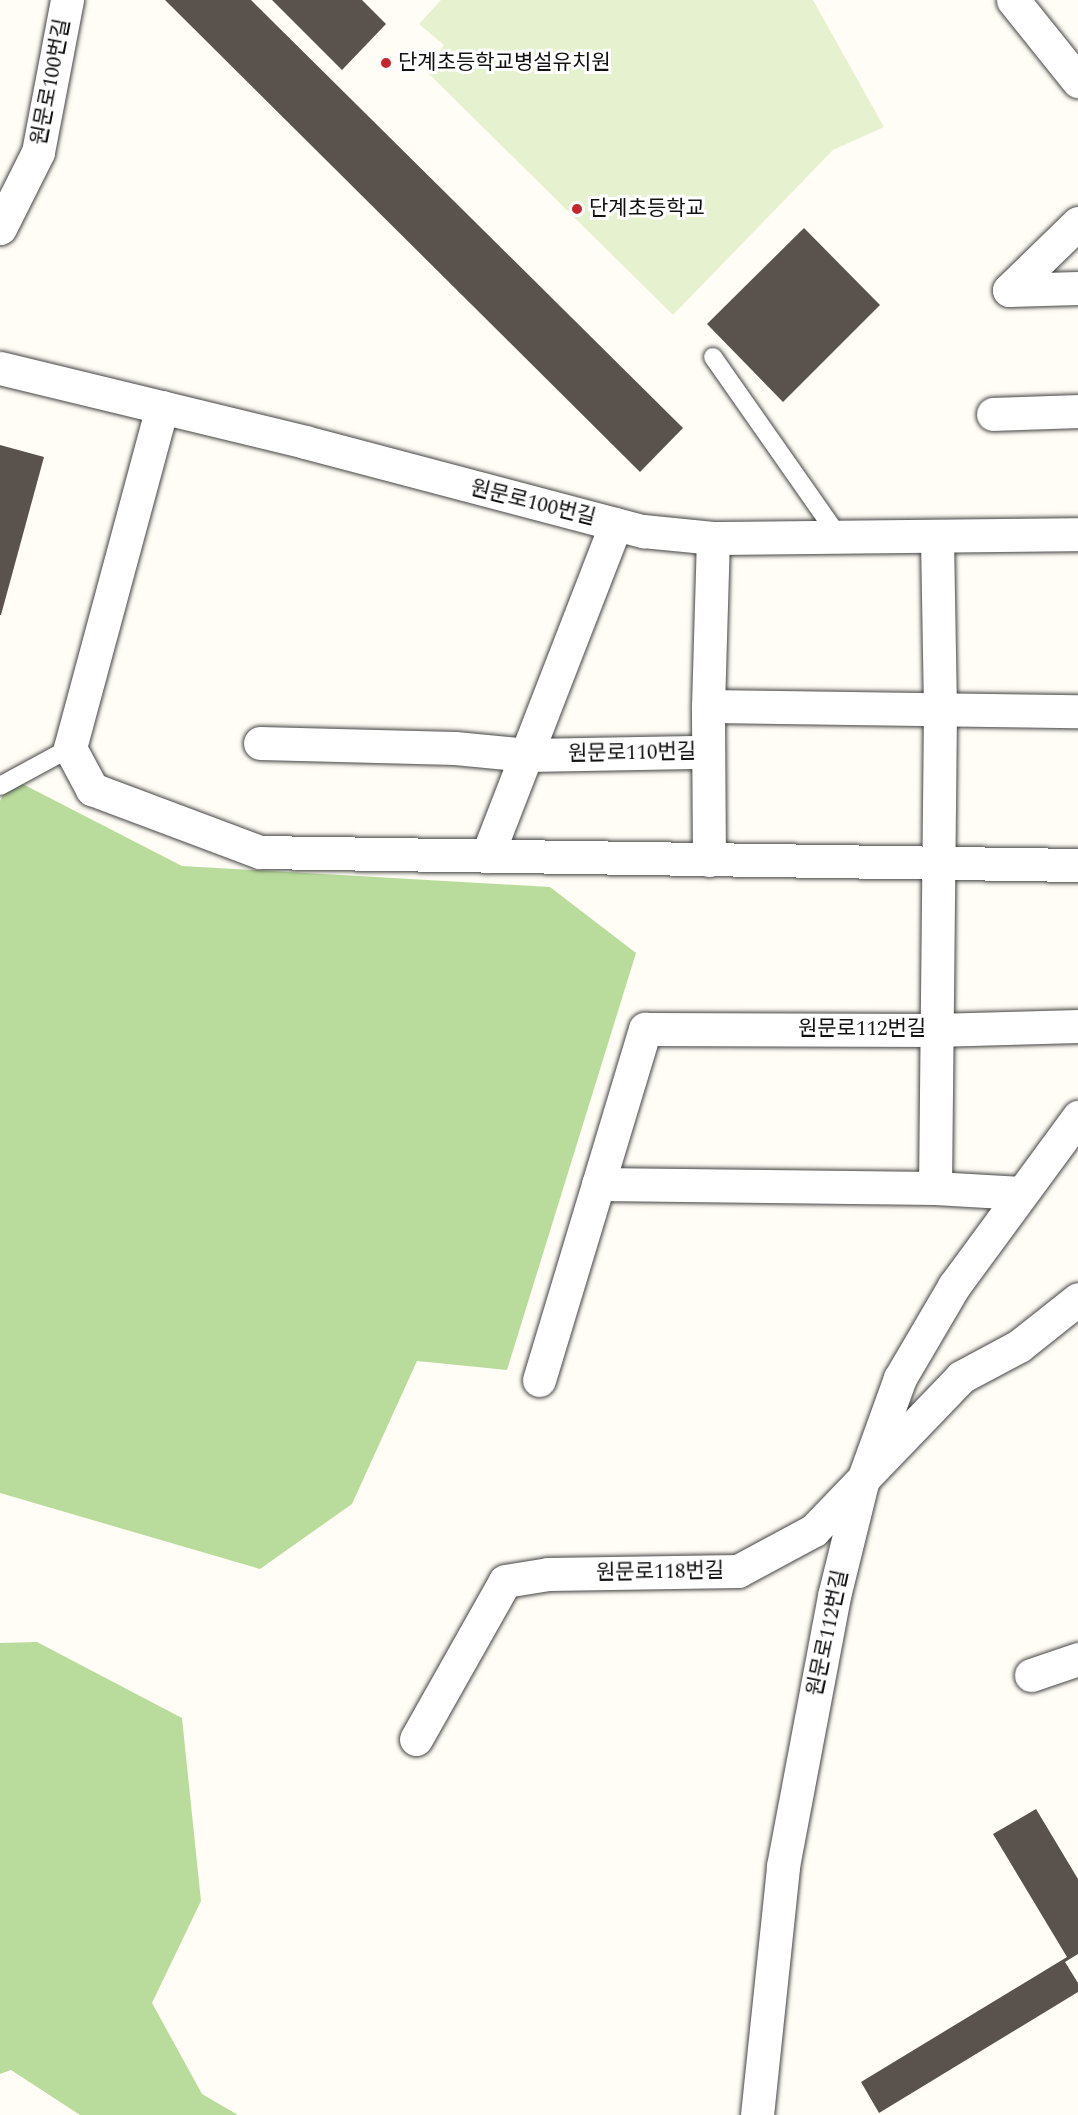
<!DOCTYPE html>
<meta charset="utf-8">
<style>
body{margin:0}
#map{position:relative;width:1078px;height:2115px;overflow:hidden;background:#fffdf5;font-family:Spectral,"Noto Sans KR",serif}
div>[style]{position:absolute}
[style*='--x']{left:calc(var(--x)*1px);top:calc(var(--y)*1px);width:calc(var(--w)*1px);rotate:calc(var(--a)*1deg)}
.forest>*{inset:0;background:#b9dc9c}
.pitch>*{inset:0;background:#e6f2cf}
.building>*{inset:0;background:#5a524d}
.roads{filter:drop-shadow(0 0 2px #444) drop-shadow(0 0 2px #444)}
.service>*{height:18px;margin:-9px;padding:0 9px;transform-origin:9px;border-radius:9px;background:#fff}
.minor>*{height:33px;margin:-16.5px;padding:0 16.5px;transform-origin:16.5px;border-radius:16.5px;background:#fff}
.tertiary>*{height:33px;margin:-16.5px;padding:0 16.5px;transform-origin:16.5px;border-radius:16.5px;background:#fff}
.dots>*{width:16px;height:16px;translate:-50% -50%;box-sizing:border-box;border:3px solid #fff;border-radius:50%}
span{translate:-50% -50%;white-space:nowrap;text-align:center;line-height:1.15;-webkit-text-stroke:6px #fff;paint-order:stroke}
.poi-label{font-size:21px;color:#111}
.left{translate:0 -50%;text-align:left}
.street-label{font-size:21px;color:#111}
</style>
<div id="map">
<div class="forest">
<div style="clip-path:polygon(11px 778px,182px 866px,550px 887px,636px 953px,507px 1370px,417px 1361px,352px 1504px,260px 1569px,0 1493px,0 801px)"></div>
<div style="clip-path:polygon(37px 1642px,182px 1718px,201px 1901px,152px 2003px,202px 2094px,238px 2115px,80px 2115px,11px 2070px,0 2074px,0 1643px)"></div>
</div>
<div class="pitch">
<div style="clip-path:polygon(441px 0,813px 0,884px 127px,833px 150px,673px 315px,425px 70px,444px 45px,419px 24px)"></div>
</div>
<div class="building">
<div style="clip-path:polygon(165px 0,251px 0,683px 428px,640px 472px)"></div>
<div style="clip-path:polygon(272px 0,362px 0,386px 24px,342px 70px)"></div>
<div style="clip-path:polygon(804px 228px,880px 305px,783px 402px,707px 324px)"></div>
<div style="clip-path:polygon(0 445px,44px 457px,1px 615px,0 615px)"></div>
<div style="clip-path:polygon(1036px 1809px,1078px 1879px,1078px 1954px,1065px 1962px,1078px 1983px,1078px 1992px,879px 2113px,861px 2082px,1067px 1957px,993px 1834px)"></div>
</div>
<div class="roads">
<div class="service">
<div style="--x:713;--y:357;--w:216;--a:55"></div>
<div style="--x:0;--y:786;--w:80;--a:-28.5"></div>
</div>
<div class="minor">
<div style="--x:1013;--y:0;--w:104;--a:51.3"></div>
<div style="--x:0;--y:228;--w:85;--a:-63.4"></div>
<div style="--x:38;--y:152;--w:155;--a:-79.2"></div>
<div style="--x:1009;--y:290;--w:96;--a:-44.2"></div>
<div style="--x:1009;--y:290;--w:69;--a:-1.7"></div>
<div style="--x:162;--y:407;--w:353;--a:105.1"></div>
<div style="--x:70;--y:748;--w:47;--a:61.8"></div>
<div style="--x:92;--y:789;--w:179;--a:20.6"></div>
<div style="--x:260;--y:852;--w:818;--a:0.91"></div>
<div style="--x:993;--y:414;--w:85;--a:-2"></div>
<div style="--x:708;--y:706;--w:370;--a:0.8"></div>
<div style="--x:260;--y:743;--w:195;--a:1.5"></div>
<div style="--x:455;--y:748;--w:73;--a:5.5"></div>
<div style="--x:528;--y:755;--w:180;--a:-1"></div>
<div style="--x:487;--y:856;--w:356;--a:-68.8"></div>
<div style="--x:709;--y:860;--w:154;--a:-90.4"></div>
<div style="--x:708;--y:706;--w:168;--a:-88.3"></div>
<div style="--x:598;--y:1184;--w:337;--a:0.7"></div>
<div style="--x:935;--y:1188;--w:86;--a:3.3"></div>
<div style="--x:935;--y:1188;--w:478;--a:-89.4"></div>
<div style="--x:940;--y:710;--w:173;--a:-91"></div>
<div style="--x:539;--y:1380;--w:367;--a:-73.2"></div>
<div style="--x:645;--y:1029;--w:290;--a:0.2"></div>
<div style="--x:935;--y:1030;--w:143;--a:-1.6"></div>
<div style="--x:1031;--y:1675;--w:50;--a:-18.8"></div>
<div style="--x:416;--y:1739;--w:181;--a:-60.6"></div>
<div style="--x:505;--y:1581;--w:44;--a:-9.2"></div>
<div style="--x:548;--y:1574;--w:190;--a:-0.9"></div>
<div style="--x:738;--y:1571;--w:86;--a:-28.3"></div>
<div style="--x:814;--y:1530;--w:212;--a:-46.1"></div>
<div style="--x:961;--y:1377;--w:66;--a:-28.1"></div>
<div style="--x:1019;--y:1346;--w:75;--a:-38.5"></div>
<div style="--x:757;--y:2115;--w:250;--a:-84"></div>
<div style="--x:783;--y:1866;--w:275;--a:-79.3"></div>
<div style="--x:834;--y:1596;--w:116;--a:-76.1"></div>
<div style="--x:862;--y:1483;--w:112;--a:-70.1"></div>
<div style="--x:900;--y:1378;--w:107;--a:-59.6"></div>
<div style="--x:954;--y:1286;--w:210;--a:-53.7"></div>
</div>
<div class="tertiary">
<div style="--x:0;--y:368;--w:314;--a:13.6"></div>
<div style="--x:305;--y:442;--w:350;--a:14.8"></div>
<div style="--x:643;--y:531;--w:70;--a:5.7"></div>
<div style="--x:713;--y:538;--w:365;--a:-0.6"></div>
</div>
</div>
<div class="dots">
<div style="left:386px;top:63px;background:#c4262e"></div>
<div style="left:577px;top:209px;background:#c4262e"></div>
</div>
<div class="poi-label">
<span class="left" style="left:398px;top:63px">단계초등학교병설유치원</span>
<span class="left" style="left:589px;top:209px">단계초등학교</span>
</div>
<div class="street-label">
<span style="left:51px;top:82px;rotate:-79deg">원문로100번길</span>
<span style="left:533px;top:503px;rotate:14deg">원문로100번길</span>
<span style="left:632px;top:753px;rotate:-1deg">원문로110번길</span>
<span style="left:862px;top:1029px">원문로112번길</span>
<span style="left:660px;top:1572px;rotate:-1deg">원문로118번길</span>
<span style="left:828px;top:1633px;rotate:-78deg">원문로112번길</span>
</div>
</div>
